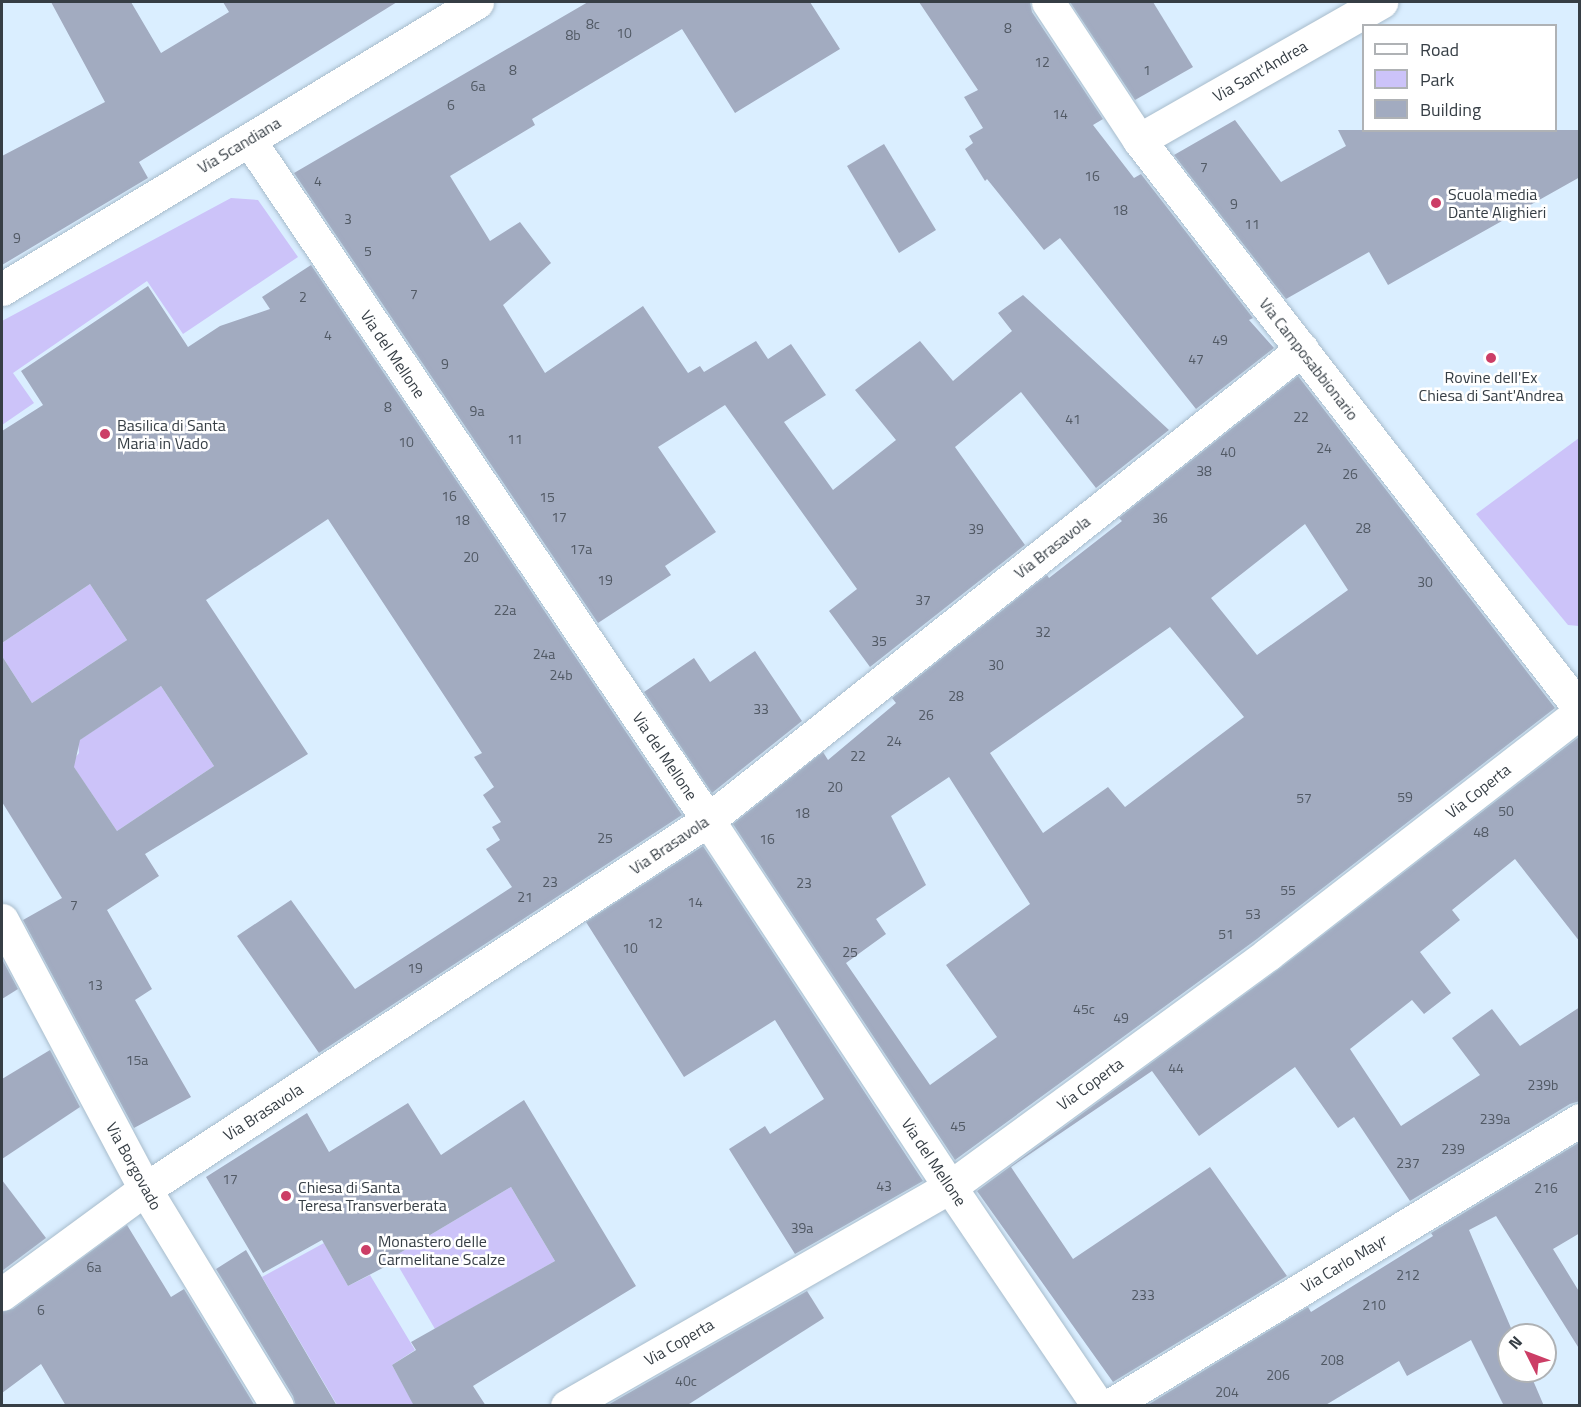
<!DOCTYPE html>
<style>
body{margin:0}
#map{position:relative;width:1581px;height:1407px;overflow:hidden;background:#daeeff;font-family:"Titillium Web",sans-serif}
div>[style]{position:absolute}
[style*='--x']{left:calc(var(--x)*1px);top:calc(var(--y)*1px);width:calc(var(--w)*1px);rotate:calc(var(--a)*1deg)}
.green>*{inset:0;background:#ccc3f9}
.building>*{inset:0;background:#a2abc0}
.roads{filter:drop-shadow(0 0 2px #a8bccc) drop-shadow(0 0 2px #a8bccc)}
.minor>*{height:33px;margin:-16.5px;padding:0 16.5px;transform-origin:16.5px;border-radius:16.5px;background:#fff}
.dots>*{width:16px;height:16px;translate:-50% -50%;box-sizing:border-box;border:3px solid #fff;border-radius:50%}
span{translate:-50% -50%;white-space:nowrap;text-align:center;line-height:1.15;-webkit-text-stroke:5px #fff;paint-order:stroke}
.number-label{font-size:14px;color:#515964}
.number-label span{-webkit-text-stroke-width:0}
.street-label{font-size:16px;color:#363e45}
.poi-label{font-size:16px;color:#363e45}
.left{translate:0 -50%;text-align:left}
.frame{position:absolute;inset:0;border:3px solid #363e45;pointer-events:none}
.legend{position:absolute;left:1362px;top:24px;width:195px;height:108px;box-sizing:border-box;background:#fff;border:2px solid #afb2b5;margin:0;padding:8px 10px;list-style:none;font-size:18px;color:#363e45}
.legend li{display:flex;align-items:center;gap:12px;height:30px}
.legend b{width:30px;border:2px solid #afb2b5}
.north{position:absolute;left:1497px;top:1323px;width:60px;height:60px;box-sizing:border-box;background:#fff;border:2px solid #afb2b5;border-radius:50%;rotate:312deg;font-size:16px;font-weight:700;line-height:24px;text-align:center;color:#363e45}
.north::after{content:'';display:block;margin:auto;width:21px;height:27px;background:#cc3e66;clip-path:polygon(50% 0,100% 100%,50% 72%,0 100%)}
</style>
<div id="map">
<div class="green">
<div style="clip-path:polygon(231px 198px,258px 200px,298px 257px,183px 334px,147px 281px,13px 373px,34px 403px,2px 425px,2px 321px)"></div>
<div style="clip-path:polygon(1579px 438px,1580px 626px,1579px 626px,1568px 625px,1476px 514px)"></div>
<div style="clip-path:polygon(90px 584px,127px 640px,32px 703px,2px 656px,2px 643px)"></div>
<div style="clip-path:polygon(161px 686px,214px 766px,117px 831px,71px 763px,79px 753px,78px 741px)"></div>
<div style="clip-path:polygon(511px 1187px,555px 1261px,435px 1329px,393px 1257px)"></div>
<div style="clip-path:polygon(324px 1243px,348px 1286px,370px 1275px,415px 1350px,392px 1365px,414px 1405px,337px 1405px,262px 1277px)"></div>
</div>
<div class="building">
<div style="clip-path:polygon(51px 2px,131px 2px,161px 53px,229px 12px,223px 2px,397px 2px,139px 162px,148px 178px,2px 265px,2px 156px,105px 102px)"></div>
<div style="clip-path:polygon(588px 2px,810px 2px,840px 49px,735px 113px,682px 29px,532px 119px,535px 125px,450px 176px,490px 241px,520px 222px,551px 263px,503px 305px,545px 373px,643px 306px,688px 373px,700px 366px,704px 372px,756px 341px,768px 359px,791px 344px,826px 395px,784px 422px,833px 490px,896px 440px,855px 390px,920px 341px,953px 381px,1012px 331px,998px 313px,1023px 295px,1169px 430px,1096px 488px,1021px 392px,955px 447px,1025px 545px,870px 667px,829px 611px,857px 589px,725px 405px,658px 447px,716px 532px,665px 566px,671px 575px,598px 623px,294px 173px)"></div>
<div style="clip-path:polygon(919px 2px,1030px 2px,1032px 12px,1103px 119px,1093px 125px,1134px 178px,1141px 174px,1253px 318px,1249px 320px,1274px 348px,1196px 409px,1060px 238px,1044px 250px,987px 179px,985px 181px,965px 149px,973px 143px,969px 136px,983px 128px,964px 97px,978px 90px)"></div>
<div style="clip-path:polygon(1070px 2px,1153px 2px,1193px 67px,1135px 100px)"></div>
<div style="clip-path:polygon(1235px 120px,1281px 182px,1346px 146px,1338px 130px,1580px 130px,1580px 177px,1388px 285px,1369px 252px,1286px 299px,1174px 155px)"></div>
<div style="clip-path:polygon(884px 144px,936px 230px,899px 253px,847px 166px)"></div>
<div style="clip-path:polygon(evenodd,311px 265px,682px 815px,319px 1053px,237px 936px,291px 900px,355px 989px,512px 887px,486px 849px,500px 840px,492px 827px,501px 822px,483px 795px,494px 787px,474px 757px,482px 753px,328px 519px,206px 600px,308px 754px,145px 854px,159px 876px,107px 910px,152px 989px,135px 1000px,191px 1097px,134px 1128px,23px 920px,62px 898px,2px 802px,2px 656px,32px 703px,127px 640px,90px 584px,2px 643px,2px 431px,43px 405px,21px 371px,148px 286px,188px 347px,220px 326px,270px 309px,262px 297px,311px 265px,161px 686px,214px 766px,117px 831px,74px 767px,80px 740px,161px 686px)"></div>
<div style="clip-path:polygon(evenodd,1298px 376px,1555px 708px,1257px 939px,955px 1160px,733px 824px,823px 752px,828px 760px,896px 703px,892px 698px,1047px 575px,1049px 578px,1122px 521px,1119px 518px,1298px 376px,1305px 524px,1348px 590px,1257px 655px,1211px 598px,1305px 524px,1298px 376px,1170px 627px,1244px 717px,1125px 807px,1108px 787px,1043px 833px,990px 753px,1170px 627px,1298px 376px,949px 777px,1030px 904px,946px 965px,997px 1037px,930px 1085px,846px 963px,886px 934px,876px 919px,926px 885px,891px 816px,949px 777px)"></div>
<div style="clip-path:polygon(755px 651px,802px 721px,712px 793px,644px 692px,694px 658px,710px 682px)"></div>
<div style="clip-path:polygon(1580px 736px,1580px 942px,1515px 859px,1452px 910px,1460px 920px,1420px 952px,1451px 993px,1424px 1014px,1412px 1000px,1350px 1049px,1401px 1126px,1480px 1075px,1452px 1038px,1492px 1009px,1520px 1046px,1580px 1007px,1580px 1101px,1570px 1104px,1410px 1201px,1354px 1117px,1338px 1128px,1295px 1067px,1199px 1136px,1152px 1071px,1011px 1167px,1073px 1259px,1210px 1167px,1287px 1276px,1113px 1382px,977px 1191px,1279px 969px)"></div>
<div style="clip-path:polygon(703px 846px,923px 1181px,795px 1254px,729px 1149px,765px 1126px,770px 1134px,824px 1099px,775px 1020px,684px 1077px,586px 922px)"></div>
<div style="clip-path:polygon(2px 959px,18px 989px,2px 999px)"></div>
<div style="clip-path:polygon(50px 1050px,80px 1107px,2px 1159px,2px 1079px)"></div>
<div style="clip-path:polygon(524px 1100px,636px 1286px,473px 1386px,486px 1406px,414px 1406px,392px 1365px,416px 1350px,411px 1342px,555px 1261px,511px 1187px,393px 1257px,396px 1261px,348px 1286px,322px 1240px,263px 1273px,206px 1177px,307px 1113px,329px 1152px,408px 1103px,441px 1155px)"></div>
<div style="clip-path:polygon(1580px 1142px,1580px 1233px,1553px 1249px,1580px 1293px,1580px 1350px,1496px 1216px,1469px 1230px,1514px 1335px,1509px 1335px,1509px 1371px,1529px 1371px,1544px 1406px,1504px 1406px,1471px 1340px,1407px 1376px,1399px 1361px,1324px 1406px,1146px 1406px,1308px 1307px,1311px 1312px,1433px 1236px,1431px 1233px)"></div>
<div style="clip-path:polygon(2px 1180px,46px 1238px,2px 1271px)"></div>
<div style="clip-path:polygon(127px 1225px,171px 1297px,184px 1289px,255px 1406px,66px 1406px,41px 1364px,2px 1393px,2px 1312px,13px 1309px)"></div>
<div style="clip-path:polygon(246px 1250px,337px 1406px,296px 1406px,293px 1396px,216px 1269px)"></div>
<div style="clip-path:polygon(807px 1291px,824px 1318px,686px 1406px,606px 1406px)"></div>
</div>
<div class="roads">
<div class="minor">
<div style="--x:1048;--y:2;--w:165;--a:56.6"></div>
<div style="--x:1139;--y:140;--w:720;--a:52.22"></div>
<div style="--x:249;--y:140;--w:820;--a:55.98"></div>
<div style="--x:708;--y:820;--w:440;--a:56.6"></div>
<div style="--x:950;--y:1187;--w:264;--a:55.9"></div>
<div style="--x:1139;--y:140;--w:279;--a:-29.7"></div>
<div style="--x:2;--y:289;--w:555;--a:-31.14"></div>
<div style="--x:2;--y:920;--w:305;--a:62"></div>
<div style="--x:145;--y:1189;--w:254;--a:58.7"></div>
<div style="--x:2;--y:1294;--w:177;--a:-36.3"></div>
<div style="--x:145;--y:1189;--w:673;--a:-33.24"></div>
<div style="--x:708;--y:820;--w:758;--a:-38.41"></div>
<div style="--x:567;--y:1406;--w:441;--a:-29.8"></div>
<div style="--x:950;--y:1187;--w:394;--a:-36.2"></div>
<div style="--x:1268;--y:954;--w:395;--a:-37.8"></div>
<div style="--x:1109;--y:1406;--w:551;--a:-31.27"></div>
</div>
</div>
<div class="dots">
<div style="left:1436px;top:203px;background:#cc3e66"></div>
<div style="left:1491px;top:358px;background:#cc3e66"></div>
<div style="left:105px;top:434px;background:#cc3e66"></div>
<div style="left:286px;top:1196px;background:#cc3e66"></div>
<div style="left:366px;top:1250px;background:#cc3e66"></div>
</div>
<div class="number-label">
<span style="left:593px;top:24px">8c</span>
<span style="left:1008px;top:28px">8</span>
<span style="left:624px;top:33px">10</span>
<span style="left:573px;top:35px">8b</span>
<span style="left:1042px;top:62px">12</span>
<span style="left:513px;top:70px">8</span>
<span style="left:1147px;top:70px">1</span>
<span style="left:478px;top:86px">6a</span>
<span style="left:451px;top:105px">6</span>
<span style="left:1060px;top:114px">14</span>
<span style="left:1204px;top:167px">7</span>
<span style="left:1092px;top:176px">16</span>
<span style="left:318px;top:181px">4</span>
<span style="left:1234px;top:204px">9</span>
<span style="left:1120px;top:210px">18</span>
<span style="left:348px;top:219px">3</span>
<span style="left:1252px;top:224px">11</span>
<span style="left:17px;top:238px">9</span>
<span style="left:368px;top:251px">5</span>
<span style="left:414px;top:294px">7</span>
<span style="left:303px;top:297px">2</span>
<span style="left:328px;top:335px">4</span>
<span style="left:1220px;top:340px">49</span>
<span style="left:1196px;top:359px">47</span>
<span style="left:445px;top:364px">9</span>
<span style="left:388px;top:407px">8</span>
<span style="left:477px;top:411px">9a</span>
<span style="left:1301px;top:417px">22</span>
<span style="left:1073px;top:419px">41</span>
<span style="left:515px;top:439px">11</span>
<span style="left:406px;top:442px">10</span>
<span style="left:1324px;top:448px">24</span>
<span style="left:1228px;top:452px">40</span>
<span style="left:1204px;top:471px">38</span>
<span style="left:1350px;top:474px">26</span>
<span style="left:449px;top:496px">16</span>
<span style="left:547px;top:497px">15</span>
<span style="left:559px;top:517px">17</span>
<span style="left:1160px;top:518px">36</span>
<span style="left:462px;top:520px">18</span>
<span style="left:1363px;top:528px">28</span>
<span style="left:976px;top:529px">39</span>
<span style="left:581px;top:549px">17a</span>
<span style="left:471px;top:557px">20</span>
<span style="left:605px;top:580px">19</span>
<span style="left:1425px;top:582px">30</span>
<span style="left:923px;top:600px">37</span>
<span style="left:505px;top:610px">22a</span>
<span style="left:1043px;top:632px">32</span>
<span style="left:879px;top:641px">35</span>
<span style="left:544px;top:654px">24a</span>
<span style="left:996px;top:665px">30</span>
<span style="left:561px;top:675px">24b</span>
<span style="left:956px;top:696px">28</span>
<span style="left:761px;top:709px">33</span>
<span style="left:926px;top:715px">26</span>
<span style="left:894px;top:741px">24</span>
<span style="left:858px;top:756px">22</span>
<span style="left:835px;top:787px">20</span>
<span style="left:1405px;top:797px">59</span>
<span style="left:1304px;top:798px">57</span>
<span style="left:1506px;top:811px">50</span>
<span style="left:802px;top:813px">18</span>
<span style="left:1481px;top:832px">48</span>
<span style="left:605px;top:838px">25</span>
<span style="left:767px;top:839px">16</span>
<span style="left:550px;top:882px">23</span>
<span style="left:804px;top:883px">23</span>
<span style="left:1288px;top:890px">55</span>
<span style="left:525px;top:897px">21</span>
<span style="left:695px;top:902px">14</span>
<span style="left:74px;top:905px">7</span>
<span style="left:1253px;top:914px">53</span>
<span style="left:655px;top:923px">12</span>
<span style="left:1226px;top:934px">51</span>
<span style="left:630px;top:948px">10</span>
<span style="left:850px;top:952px">25</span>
<span style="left:415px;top:968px">19</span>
<span style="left:95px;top:985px">13</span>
<span style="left:1084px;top:1009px">45c</span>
<span style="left:1121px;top:1018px">49</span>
<span style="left:137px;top:1060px">15a</span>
<span style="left:1176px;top:1068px">44</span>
<span style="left:1543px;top:1085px">239b</span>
<span style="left:1495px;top:1119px">239a</span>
<span style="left:958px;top:1126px">45</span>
<span style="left:1453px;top:1149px">239</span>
<span style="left:1408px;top:1163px">237</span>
<span style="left:230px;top:1179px">17</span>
<span style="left:884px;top:1186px">43</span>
<span style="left:1546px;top:1188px">216</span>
<span style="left:802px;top:1228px">39a</span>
<span style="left:94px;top:1267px">6a</span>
<span style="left:1408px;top:1275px">212</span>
<span style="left:1143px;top:1295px">233</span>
<span style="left:1374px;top:1305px">210</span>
<span style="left:41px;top:1310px">6</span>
<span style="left:1332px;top:1360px">208</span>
<span style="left:1278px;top:1375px">206</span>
<span style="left:686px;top:1381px">40c</span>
<span style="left:1227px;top:1392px">204</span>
</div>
<div class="street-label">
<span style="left:1260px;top:71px;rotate:-30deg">Via Sant'Andrea</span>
<span style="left:239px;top:145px;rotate:-31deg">Via Scandiana</span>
<span style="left:393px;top:354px;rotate:56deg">Via del Mellone</span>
<span style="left:1309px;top:359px;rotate:52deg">Via Camposabbionario</span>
<span style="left:1052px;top:547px;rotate:-38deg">Via Brasavola</span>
<span style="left:665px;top:756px;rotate:56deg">Via del Mellone</span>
<span style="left:1478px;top:791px;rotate:-38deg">Via Coperta</span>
<span style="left:669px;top:845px;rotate:-34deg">Via Brasavola</span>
<span style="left:1090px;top:1084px;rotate:-36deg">Via Coperta</span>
<span style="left:263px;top:1112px;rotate:-33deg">Via Brasavola</span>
<span style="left:934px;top:1162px;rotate:56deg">Via del Mellone</span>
<span style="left:134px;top:1166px;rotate:61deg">Via Borgovado</span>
<span style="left:1344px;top:1263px;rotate:-31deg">Via Carlo Mayr</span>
<span style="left:679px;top:1342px;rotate:-30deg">Via Coperta</span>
</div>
<div class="poi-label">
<span class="left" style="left:1448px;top:203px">Scuola media<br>Dante Alighieri</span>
<span style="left:1491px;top:386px">Rovine dell'Ex<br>Chiesa di Sant'Andrea</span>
<span class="left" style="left:117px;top:434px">Basilica di Santa<br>Maria in Vado</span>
<span class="left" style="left:298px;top:1196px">Chiesa di Santa<br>Teresa Transverberata</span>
<span class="left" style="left:378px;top:1250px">Monastero delle<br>Carmelitane Scalze</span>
</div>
<div class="frame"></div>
<ul class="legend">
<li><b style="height:8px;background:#fff"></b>Road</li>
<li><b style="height:16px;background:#ccc3f9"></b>Park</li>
<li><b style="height:16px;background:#a2abc0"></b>Building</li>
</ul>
<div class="north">N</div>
</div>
